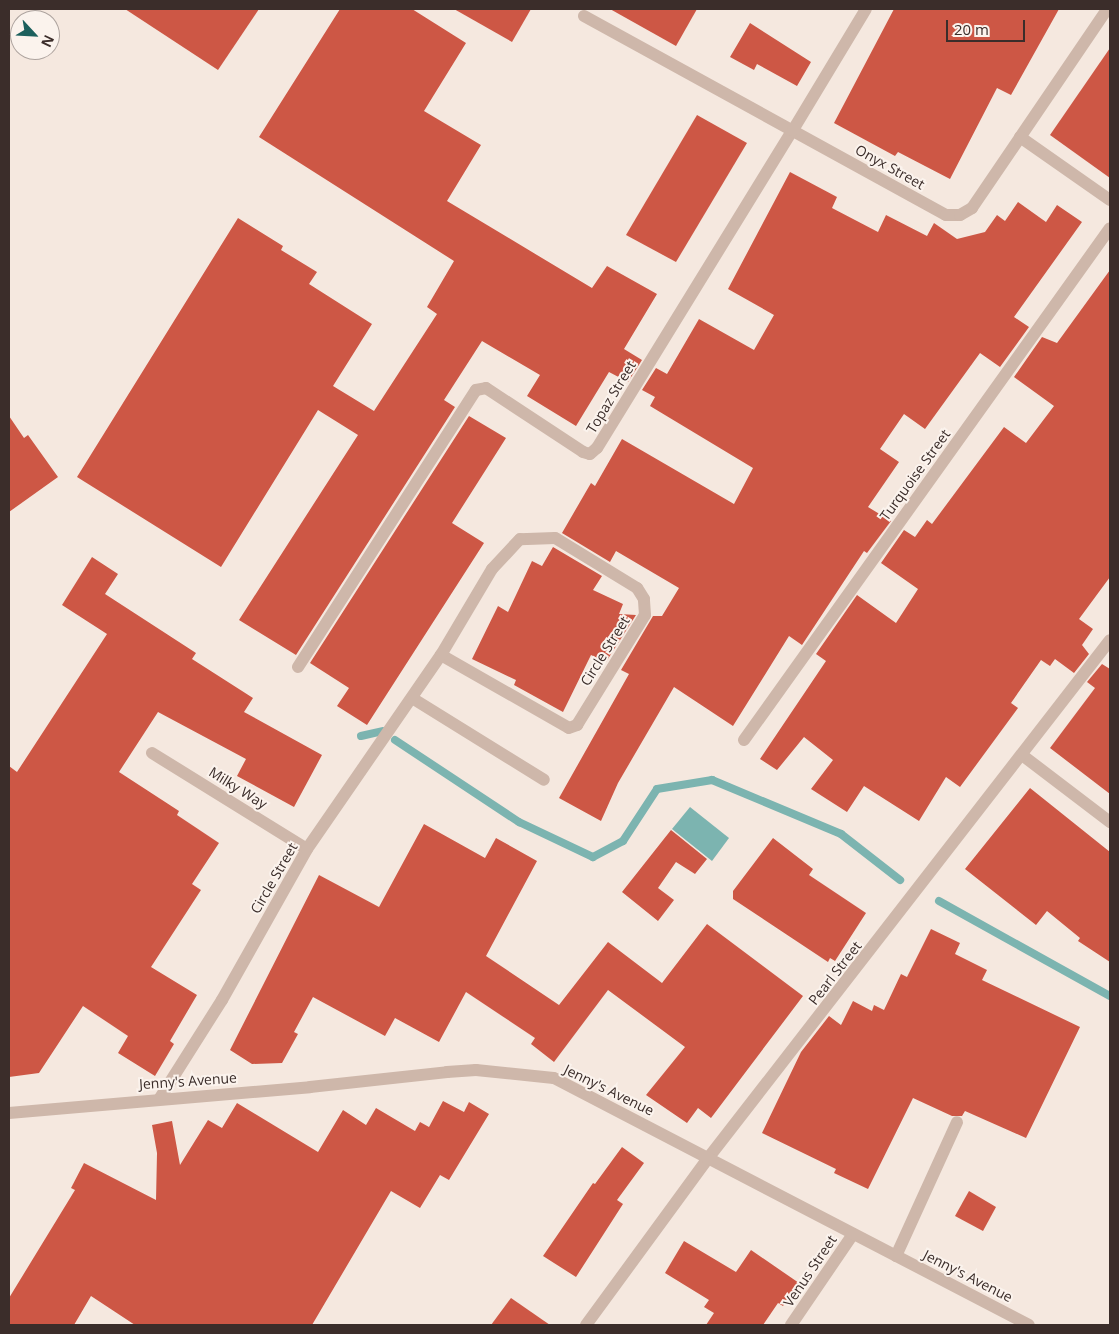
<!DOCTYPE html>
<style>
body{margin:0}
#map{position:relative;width:1119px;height:1334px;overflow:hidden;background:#f5e8df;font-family:"Open Sans",sans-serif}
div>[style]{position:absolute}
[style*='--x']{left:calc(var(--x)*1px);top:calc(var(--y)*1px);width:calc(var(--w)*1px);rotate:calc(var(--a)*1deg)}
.water>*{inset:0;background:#7cb4b0}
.stream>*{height:8px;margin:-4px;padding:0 4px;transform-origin:4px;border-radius:4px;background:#7cb4b0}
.building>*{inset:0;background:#cd5745}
.service>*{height:12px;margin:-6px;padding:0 6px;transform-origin:6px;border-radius:6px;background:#ceb7aa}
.minor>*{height:12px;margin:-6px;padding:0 6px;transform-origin:6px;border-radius:6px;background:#ceb7aa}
.tertiary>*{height:12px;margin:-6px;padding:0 6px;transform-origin:6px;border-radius:6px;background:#ceb7aa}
span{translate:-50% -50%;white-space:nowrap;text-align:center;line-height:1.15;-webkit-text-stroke:4px #fbf3ed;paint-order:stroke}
.street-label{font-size:14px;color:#3b2d2a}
.frame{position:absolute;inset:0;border:10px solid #3b2d2a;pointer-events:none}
.north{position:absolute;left:10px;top:10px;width:50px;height:50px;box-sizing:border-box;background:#fbf3ed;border:1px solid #aea49f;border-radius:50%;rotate:115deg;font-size:14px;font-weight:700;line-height:20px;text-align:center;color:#3b2d2a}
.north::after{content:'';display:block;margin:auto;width:18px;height:22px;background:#1c605d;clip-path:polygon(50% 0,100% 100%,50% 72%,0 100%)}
.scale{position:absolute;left:946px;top:20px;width:79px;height:22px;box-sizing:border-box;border:2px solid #3b2d2a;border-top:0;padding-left:6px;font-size:15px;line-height:18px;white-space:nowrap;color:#3b2d2a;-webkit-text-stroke:4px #fbf3ed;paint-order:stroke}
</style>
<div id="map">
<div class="water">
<div style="clip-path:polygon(690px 807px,729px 838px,712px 861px,672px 829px)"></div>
</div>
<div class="stream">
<div style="--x:361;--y:736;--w:22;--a:-13"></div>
<div style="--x:395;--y:740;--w:149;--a:33.5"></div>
<div style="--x:519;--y:822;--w:82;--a:25.3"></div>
<div style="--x:593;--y:857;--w:34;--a:-28"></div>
<div style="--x:623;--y:841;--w:62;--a:-56.8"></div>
<div style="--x:657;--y:789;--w:56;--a:-9.3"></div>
<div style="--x:712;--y:780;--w:140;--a:22.7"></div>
<div style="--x:841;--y:834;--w:75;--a:37.9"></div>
<div style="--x:939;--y:901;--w:196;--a:29.1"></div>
</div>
<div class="building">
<div style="clip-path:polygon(125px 9px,259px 9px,218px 70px)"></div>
<div style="clip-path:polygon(340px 9px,412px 9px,466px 43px,424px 111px,481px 145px,447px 201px,592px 288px,607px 266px,657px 294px,624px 349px,642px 360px,628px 382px,609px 372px,576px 426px,527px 396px,540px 375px,482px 341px,444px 400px,455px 407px,296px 655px,239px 620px,358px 435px,318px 410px,221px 567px,77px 477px,238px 218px,283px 246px,281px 250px,317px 272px,309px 284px,372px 324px,333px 386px,374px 411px,437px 314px,427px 307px,454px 261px,259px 137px)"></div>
<div style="clip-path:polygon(454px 9px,531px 9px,512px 42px)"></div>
<div style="clip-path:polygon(610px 9px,697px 9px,676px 46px)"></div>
<div style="clip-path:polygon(894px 9px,1059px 9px,1011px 95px,997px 88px,950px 179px,898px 152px,895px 156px,834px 123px)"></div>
<div style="clip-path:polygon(750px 23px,811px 62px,797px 86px,757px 64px,754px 70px,730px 57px)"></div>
<div style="clip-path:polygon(1110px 48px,1110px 178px,1050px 135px)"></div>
<div style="clip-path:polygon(697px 115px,747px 143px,676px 262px,626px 235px)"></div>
<div style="clip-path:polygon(790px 172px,837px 197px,832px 208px,878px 232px,886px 215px,927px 236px,934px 223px,957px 239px,985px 232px,997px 215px,1005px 221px,1018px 202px,1046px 222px,1057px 205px,1082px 222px,1014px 317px,1029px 327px,1000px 367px,980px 353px,925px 429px,904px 414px,880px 449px,899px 462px,868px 507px,891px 521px,867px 553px,864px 551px,802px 645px,789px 636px,733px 726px,674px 687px,618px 783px,601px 821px,559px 798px,629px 674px,621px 670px,653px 616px,662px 616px,679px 588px,616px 551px,610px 562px,562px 533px,591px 483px,595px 486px,622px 439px,734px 504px,753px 468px,650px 406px,655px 397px,642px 390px,656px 368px,667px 374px,699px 319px,754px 350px,774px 315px,728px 289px)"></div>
<div style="clip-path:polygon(1110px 270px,1110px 577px,1079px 619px,1093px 629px,1082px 645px,1089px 654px,1074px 673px,1055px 659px,1050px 666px,1041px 660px,1011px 703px,1018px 708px,960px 787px,946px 777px,919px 821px,864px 786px,847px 812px,811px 789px,833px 760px,804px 737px,777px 770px,760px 759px,826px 661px,816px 654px,857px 595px,896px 623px,918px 589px,881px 563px,904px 530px,915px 537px,927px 520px,932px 524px,1004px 427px,1026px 443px,1054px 406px,1014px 377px,1042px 337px,1057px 343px)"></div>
<div style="clip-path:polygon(9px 416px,24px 438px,28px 435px,58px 477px,9px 512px)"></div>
<div style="clip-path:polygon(469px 416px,506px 438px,452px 523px,484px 543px,367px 725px,337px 706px,349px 688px,310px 663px)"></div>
<div style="clip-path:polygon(553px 547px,602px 576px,593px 590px,623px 604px,619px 614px,636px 615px,606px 662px,591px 655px,563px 712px,514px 685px,516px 680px,472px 659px,498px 606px,508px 612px,532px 561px,542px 566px)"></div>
<div style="clip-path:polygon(92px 557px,118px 574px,105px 594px,196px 653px,192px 659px,253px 698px,244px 712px,322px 755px,294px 807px,237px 776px,246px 759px,158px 712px,119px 772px,179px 811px,177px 815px,219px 843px,192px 884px,201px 890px,151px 967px,197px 995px,170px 1041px,174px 1044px,155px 1076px,118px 1053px,128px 1036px,83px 1006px,39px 1073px,9px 1077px,9px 766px,17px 772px,107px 634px,62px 605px)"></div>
<div style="clip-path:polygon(1102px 664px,1110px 669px,1110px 794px,1050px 748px,1095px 688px,1087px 682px)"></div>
<div style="clip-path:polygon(1030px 788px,1110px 852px,1110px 962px,1078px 941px,1080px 938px,1047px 911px,1036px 925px,965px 869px)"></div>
<div style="clip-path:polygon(424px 824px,485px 858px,496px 838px,537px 861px,486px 956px,559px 1005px,608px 942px,662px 983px,707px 924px,803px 996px,711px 1118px,698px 1108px,687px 1123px,646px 1095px,685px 1047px,608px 990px,554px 1062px,531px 1044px,535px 1038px,466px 992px,439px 1042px,395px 1018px,385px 1036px,313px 997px,294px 1032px,298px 1034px,282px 1063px,252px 1064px,230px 1050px,319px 875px,379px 907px)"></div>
<div style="clip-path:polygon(671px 830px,707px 859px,695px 874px,676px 862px,658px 888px,674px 900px,658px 921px,622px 892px)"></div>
<div style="clip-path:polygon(773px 838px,813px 869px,809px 875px,866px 913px,835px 961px,830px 958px,828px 962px,733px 899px,733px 891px)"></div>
<div style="clip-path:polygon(931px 929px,960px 943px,955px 954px,987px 970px,982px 980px,1080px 1027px,1026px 1138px,965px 1111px,962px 1116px,952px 1116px,913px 1098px,868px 1189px,834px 1173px,836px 1169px,762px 1133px,801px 1052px,829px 1016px,841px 1025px,853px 1001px,872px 1011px,874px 1005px,884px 1010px,901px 974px,907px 977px)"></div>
<div style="clip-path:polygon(443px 1101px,464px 1112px,469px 1102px,489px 1114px,449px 1180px,440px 1175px,420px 1208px,391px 1191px,312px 1325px,135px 1325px,91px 1296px,74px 1325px,9px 1325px,9px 1298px,75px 1190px,71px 1188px,84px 1163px,156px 1200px,157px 1153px,152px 1125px,172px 1121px,180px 1165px,208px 1120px,222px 1128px,237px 1103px,318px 1152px,343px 1110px,366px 1125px,376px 1108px,415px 1131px,420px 1122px,429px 1127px)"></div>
<div style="clip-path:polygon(622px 1147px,644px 1163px,617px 1200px,623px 1204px,576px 1277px,543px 1256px,593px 1183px,595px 1184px)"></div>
<div style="clip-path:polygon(969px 1191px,996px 1207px,983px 1231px,955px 1216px)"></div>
<div style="clip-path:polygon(684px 1241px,736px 1272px,751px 1250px,799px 1283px,783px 1306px,778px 1303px,763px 1325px,706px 1325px,714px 1313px,704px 1307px,709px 1300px,665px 1273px)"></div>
<div style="clip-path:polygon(511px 1298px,550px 1325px,491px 1325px)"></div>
</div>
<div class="service">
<div style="--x:298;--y:667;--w:329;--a:-57.3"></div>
<div style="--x:476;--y:390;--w:10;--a:-11"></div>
<div style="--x:486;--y:388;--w:116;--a:33.4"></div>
<div style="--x:583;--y:452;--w:7;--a:16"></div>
<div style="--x:590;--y:454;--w:9;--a:-41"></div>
<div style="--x:597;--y:448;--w:374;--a:-58.4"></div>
<div style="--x:412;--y:698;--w:155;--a:31.8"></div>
<div style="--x:152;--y:753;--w:182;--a:31.8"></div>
<div style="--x:896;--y:1256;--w:147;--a:-65.5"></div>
</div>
<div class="minor">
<div style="--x:584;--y:16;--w:413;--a:28.8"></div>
<div style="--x:946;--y:215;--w:14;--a:0"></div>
<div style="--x:960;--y:215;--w:14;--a:-30"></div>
<div style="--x:972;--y:208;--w:240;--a:-55.8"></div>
<div style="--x:793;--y:130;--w:141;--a:-58.9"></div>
<div style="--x:1020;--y:137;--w:110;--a:35"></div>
<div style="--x:744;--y:740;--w:629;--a:-54.44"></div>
<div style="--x:1022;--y:755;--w:111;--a:37.3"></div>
<div style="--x:160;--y:1098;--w:116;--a:-57.7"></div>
<div style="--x:222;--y:1000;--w:173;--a:-60.6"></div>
<div style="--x:307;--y:849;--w:236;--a:-55.4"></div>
<div style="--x:441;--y:655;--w:147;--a:29.7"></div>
<div style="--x:569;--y:728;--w:9;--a:-21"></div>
<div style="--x:577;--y:725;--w:129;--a:-58.3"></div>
<div style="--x:645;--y:615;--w:16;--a:-94"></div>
<div style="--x:644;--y:599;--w:13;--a:-122"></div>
<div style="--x:637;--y:588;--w:96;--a:-148.6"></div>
<div style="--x:555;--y:538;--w:35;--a:178"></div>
<div style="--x:520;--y:539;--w:41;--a:133"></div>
<div style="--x:492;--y:569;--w:100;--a:120.7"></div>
<div style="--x:586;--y:1325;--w:208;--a:-53.8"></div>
<div style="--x:709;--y:1157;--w:654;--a:-52.2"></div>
<div style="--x:791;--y:1325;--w:110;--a:-55.7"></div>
</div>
<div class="tertiary">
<div style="--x:9;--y:1113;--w:302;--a:-4.9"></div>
<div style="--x:310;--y:1087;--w:138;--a:-6.2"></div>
<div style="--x:447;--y:1072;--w:29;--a:-4"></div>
<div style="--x:476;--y:1070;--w:78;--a:5.9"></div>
<div style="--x:554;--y:1078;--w:535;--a:27.47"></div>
</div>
<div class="street-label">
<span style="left:890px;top:167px;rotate:29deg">Onyx Street</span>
<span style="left:611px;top:397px;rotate:-59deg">Topaz Street</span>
<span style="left:915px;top:475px;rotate:-54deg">Turquoise Street</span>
<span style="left:605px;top:651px;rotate:-58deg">Circle Street</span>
<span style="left:238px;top:788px;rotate:32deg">Milky Way</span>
<span style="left:274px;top:878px;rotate:-60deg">Circle Street</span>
<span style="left:835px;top:973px;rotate:-52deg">Pearl Street</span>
<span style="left:188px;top:1081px;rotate:-4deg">Jenny's Avenue</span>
<span style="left:609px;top:1090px;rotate:26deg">Jenny's Avenue</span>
<span style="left:810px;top:1271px;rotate:-56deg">Venus Street</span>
<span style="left:968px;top:1276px;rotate:27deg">Jenny's Avenue</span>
</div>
<div class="frame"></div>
<div class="north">N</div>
<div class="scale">20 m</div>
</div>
